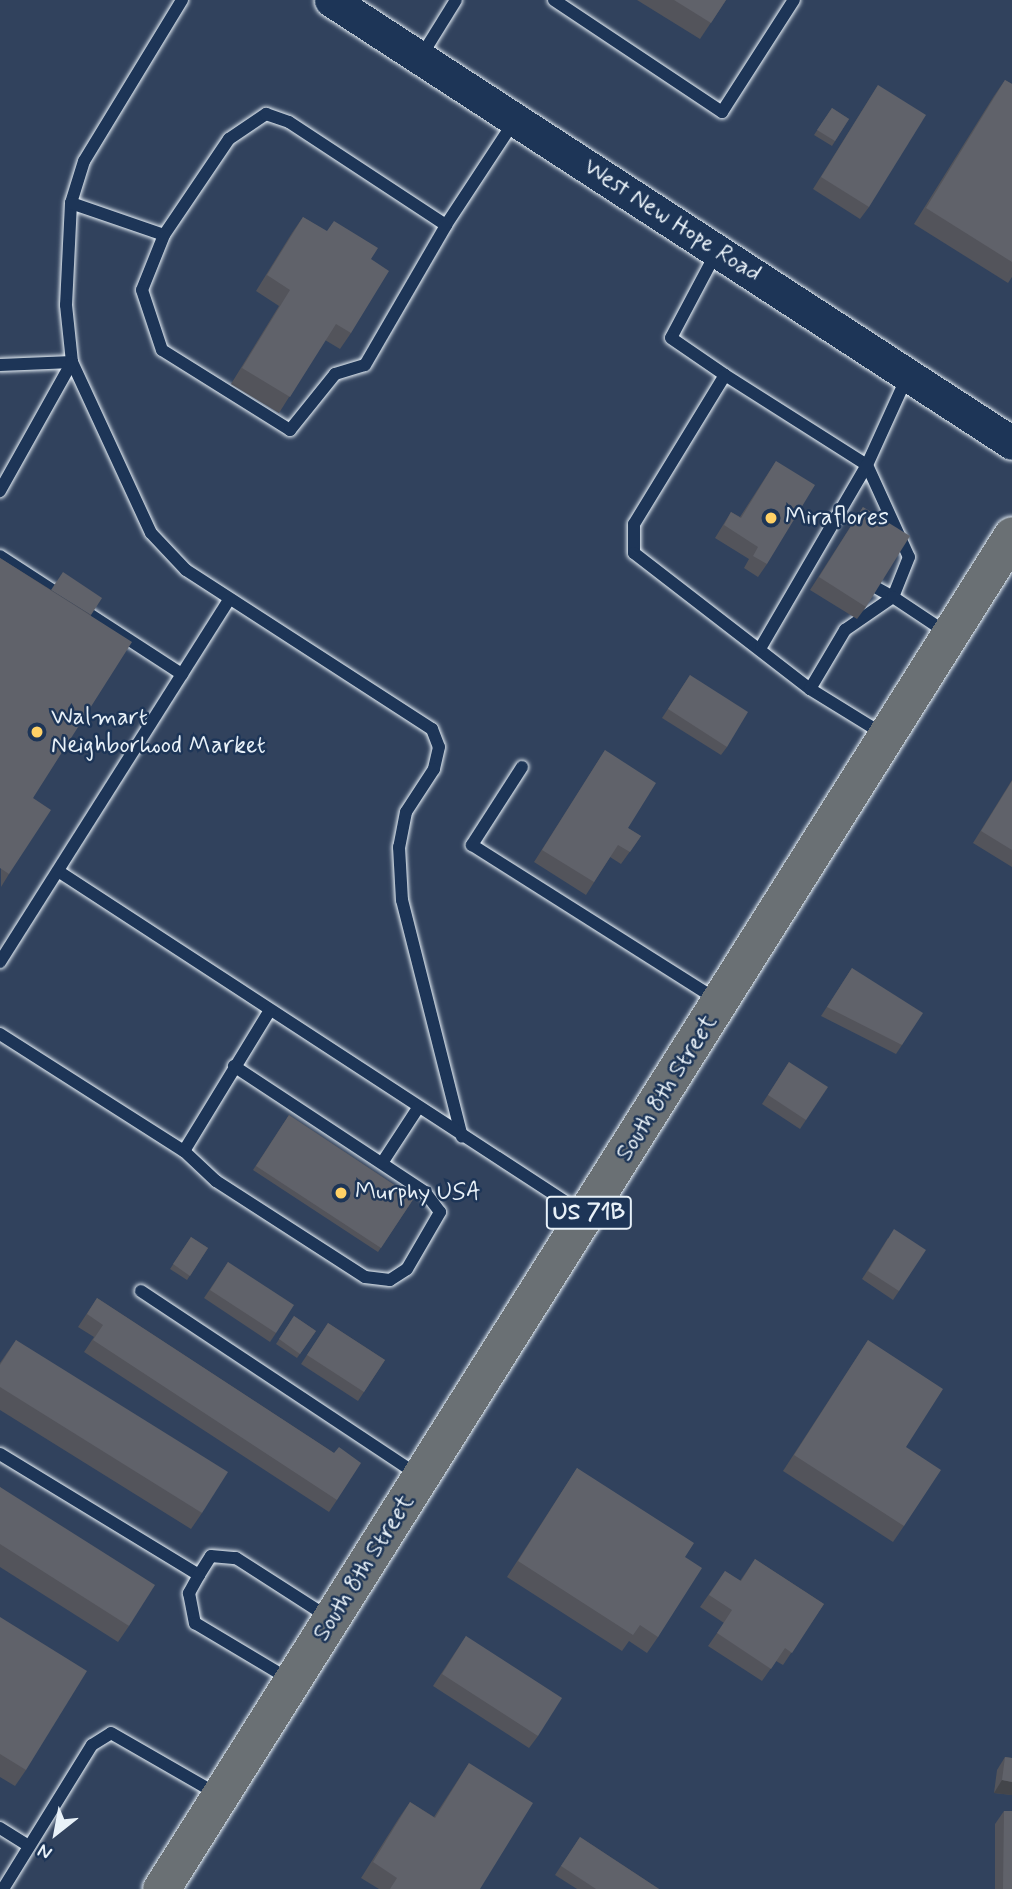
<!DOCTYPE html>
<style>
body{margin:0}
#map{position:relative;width:1012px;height:1889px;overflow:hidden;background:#31425d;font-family:Mynerve,sans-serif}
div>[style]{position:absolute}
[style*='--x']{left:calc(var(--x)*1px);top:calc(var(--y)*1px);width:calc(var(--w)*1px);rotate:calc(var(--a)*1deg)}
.roads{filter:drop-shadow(0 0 2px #e8f1f8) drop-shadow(0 0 2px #e8f1f8)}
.lane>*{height:12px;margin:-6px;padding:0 6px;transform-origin:6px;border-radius:6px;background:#1d3557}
.secondary>*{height:33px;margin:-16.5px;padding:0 16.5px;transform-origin:16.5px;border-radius:16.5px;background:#1d3557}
.primary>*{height:37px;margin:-18.5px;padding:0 18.5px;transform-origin:18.5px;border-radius:18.5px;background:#6a7074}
.wall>*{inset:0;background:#53545b}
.shaded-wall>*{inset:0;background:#43454a}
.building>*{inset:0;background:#60626a}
.dots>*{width:19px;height:19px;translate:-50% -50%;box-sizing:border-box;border:4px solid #1d3557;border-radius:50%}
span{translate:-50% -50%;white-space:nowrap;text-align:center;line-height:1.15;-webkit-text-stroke:5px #1d3557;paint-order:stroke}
.shield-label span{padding:2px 5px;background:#1d3557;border:2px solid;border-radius:5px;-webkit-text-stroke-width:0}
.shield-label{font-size:23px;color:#e8f1f8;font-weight:700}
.street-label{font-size:24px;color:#e8f1f8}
.poi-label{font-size:24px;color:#e8f1f8}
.left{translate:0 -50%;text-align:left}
.north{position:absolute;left:21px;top:1798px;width:70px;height:70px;-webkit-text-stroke:5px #1d3557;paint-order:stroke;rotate:211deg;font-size:19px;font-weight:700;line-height:28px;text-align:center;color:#e8f1f8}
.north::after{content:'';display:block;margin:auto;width:24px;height:32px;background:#e8f1f8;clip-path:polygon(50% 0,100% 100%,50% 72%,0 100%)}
</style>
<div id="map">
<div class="roads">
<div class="lane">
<div style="--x:182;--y:0;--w:188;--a:121.3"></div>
<div style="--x:84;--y:161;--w:44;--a:107.2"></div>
<div style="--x:71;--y:203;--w:102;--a:92.8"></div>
<div style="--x:66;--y:305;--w:57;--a:84"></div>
<div style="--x:72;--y:362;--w:188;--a:65.2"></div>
<div style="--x:151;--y:533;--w:51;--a:46.6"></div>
<div style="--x:186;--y:570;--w:293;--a:32.9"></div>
<div style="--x:432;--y:729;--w:19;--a:69"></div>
<div style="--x:439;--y:747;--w:23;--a:103"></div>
<div style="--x:434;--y:769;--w:51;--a:123.1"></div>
<div style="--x:406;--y:812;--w:36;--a:101"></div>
<div style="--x:399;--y:847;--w:53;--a:86.8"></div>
<div style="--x:402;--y:900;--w:244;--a:75.8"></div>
<div style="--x:554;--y:0;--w:202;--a:33.7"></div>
<div style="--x:722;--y:112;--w:133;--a:-57.3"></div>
<div style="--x:420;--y:58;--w:68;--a:-58.2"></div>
<div style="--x:71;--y:203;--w:98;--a:19"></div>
<div style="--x:164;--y:235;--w:116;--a:-55.9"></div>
<div style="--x:229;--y:139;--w:45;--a:-34"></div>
<div style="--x:266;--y:114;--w:24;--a:19"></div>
<div style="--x:289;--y:122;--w:188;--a:33.3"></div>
<div style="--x:446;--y:225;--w:126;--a:-56.7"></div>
<div style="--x:164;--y:235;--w:59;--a:111.8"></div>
<div style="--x:142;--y:290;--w:63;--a:71.6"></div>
<div style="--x:162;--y:350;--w:151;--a:32"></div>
<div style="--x:290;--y:430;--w:72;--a:-51.2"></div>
<div style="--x:335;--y:374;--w:31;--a:-17"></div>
<div style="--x:365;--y:365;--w:162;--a:-59.9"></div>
<div style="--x:717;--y:251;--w:98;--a:117.9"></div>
<div style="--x:671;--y:338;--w:65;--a:34.4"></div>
<div style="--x:725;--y:375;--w:168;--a:32.4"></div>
<div style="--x:867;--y:465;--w:97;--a:-65.6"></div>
<div style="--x:0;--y:365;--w:72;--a:-2.4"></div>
<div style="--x:72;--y:362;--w:148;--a:119.2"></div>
<div style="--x:725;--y:375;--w:175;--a:121.4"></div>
<div style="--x:634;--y:524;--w:29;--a:90"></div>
<div style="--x:634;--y:553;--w:222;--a:37.7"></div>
<div style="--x:867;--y:465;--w:101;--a:65.5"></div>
<div style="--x:909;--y:557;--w:43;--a:111.8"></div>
<div style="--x:893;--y:597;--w:18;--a:-151"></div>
<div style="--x:0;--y:556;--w:217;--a:33"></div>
<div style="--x:761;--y:647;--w:211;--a:-59.8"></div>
<div style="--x:883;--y:734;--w:86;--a:-148.3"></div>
<div style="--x:810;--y:689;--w:69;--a:-59.3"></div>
<div style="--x:845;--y:630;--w:58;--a:-34.5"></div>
<div style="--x:893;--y:597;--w:65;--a:33.7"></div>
<div style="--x:522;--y:767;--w:93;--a:122.7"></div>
<div style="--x:472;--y:845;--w:290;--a:32.3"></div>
<div style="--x:58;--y:871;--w:624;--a:33.1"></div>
<div style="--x:0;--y:962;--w:428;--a:-57.7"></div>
<div style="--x:0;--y:1034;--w:218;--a:32.5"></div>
<div style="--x:184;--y:1151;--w:165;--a:-58.6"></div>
<div style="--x:184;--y:1151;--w:44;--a:43.2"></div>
<div style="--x:216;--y:1181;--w:177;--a:32.8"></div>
<div style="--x:365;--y:1277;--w:25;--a:7"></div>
<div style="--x:390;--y:1280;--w:20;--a:-33"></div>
<div style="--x:407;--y:1269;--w:66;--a:-59.9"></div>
<div style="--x:440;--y:1212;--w:25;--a:-127"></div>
<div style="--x:425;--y:1192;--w:229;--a:-146.6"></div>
<div style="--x:382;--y:1163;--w:66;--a:-56.8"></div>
<div style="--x:141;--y:1291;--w:333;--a:33.6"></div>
<div style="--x:0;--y:1454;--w:233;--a:31.3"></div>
<div style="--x:199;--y:1575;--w:21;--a:119"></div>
<div style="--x:189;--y:1593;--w:31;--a:79"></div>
<div style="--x:195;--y:1623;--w:109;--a:30.8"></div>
<div style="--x:199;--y:1575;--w:22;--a:-58"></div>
<div style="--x:211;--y:1556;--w:25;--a:5"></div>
<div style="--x:236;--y:1558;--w:109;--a:32.7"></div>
<div style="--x:0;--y:1828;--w:34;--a:32"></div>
<div style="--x:3;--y:1889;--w:169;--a:-58.3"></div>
<div style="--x:92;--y:1745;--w:22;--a:-32"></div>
<div style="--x:111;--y:1733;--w:122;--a:29.9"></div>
</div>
<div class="secondary">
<div style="--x:331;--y:0;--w:812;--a:33.04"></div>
</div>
<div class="primary">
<div style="--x:161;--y:1889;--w:1599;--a:-57.85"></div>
</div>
</div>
<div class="wall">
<div style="clip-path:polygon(637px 0,726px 0,700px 39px)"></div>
<div style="clip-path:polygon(1005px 80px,1012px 84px,1012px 277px,1008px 283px,914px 224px,994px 96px)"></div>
<div style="clip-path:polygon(878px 85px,869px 207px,860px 219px,813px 189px)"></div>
<div style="clip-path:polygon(832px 108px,849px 119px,832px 146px,814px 135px)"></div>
<div style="clip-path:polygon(303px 217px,371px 259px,351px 333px,340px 349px,325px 340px,279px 413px,231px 384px,279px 306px,256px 291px,292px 233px)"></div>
<div style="clip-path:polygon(776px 461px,767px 564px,758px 577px,744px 568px,749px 559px,715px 538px,731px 512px,740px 517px)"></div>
<div style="clip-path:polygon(863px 507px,866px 607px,857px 619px,810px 590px)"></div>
<div style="clip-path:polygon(0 558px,91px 615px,9px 874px,1px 887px)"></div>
<div style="clip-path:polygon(690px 675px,727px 747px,721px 755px,662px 718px)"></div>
<div style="clip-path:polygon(605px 750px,628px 828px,641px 836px,621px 864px,610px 857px,586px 895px,534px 862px)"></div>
<div style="clip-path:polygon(1012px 780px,1012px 867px,973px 843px)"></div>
<div style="clip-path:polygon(852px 968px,902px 1045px,896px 1054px,821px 1016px)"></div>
<div style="clip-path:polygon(789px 1062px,806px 1120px,800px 1129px,762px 1104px)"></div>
<div style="clip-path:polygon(289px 1115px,414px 1198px,378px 1252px,253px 1170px)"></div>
<div style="clip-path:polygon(191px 1237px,208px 1248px,187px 1280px,170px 1269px)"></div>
<div style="clip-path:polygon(888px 1238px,899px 1291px,893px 1300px,862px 1279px)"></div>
<div style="clip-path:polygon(228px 1262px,276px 1333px,270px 1342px,204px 1298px)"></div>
<div style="clip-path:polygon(97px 1298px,334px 1453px,337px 1500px,329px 1512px,84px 1352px,94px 1337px,78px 1327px)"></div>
<div style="clip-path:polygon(294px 1316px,316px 1331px,297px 1358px,276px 1344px)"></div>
<div style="clip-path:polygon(328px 1323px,385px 1360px,358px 1401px,301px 1364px)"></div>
<div style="clip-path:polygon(16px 1340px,202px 1513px,191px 1529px,0 1410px,0 1363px)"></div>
<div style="clip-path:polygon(868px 1340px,904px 1526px,893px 1542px,783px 1471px)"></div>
<div style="clip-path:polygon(577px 1468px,685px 1557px,658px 1637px,647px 1653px,629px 1641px,622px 1651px,507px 1577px)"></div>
<div style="clip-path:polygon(0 1487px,129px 1626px,118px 1642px,0 1567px)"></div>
<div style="clip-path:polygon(755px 1559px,824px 1604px,783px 1665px,776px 1661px,762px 1681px,708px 1646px,724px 1623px,700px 1607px,725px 1571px,740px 1581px)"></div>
<div style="clip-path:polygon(0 1617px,26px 1770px,15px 1786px,0 1777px)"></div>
<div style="clip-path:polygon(466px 1636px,538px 1736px,529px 1748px,433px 1686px)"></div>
<div style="clip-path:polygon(1005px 1757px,1012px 1758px,1012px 1795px,994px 1793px,997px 1770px)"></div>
<div style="clip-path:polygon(469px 1763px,480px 1889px,379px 1889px,361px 1878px,399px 1818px,410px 1802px,434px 1817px)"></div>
<div style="clip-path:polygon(1004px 1811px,1012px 1889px,995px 1889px,995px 1824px)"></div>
<div style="clip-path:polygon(580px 1837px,659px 1889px,577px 1889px,555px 1875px)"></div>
</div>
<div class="shaded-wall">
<div style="clip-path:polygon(1002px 1780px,1012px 1782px,1012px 1795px,994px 1793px)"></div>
</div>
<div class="building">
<div style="clip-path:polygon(674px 0,726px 0,711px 23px)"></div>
<div style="clip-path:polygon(1005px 80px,1012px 84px,1012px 262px,926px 208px)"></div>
<div style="clip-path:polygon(878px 85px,926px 115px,869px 207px,821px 177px)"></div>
<div style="clip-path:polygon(832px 108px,849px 119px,835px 141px,817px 130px)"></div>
<div style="clip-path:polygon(303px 217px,327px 231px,334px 221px,378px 248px,371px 259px,389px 271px,351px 333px,336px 324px,290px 397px,242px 368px,290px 290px,267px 275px)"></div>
<div style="clip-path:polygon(776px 461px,815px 485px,767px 564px,753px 556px,758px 547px,724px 525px,731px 512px,741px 518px)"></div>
<div style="clip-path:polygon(863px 507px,910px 536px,866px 607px,819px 577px)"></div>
<div style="clip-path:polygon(0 558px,132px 642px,33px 798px,51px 810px,9px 874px,0 868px)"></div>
<div style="clip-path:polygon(63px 572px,102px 598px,91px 615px,51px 590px)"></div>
<div style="clip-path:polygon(690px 675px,748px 712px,727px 747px,668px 709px)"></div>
<div style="clip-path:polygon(605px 750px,656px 783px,628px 828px,641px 836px,630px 852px,618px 845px,594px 882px,542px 850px)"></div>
<div style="clip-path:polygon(1012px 781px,1012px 850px,981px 831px)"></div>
<div style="clip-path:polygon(852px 968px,923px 1013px,902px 1045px,827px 1007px)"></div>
<div style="clip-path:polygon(789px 1062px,828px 1087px,806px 1120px,768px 1095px)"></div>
<div style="clip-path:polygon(289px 1115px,414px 1198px,381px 1248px,256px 1166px)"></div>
<div style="clip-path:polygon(894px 1229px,926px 1250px,899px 1291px,868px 1271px)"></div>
<div style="clip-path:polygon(191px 1237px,208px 1248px,190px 1276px,173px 1264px)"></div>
<div style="clip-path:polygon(228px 1262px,294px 1305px,276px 1333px,210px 1290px)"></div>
<div style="clip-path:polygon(97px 1298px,334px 1453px,339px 1447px,361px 1463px,337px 1500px,93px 1340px,103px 1325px,87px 1314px)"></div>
<div style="clip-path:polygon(294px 1316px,316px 1331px,300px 1354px,279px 1339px)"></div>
<div style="clip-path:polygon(328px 1323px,385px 1360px,364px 1392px,307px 1355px)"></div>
<div style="clip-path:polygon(16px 1340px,228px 1472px,202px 1513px,0 1387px,0 1365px)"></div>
<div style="clip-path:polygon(868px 1340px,943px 1389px,906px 1447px,941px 1470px,904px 1526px,794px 1455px)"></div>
<div style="clip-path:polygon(577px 1468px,694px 1543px,685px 1557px,702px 1568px,658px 1637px,640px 1625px,633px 1635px,518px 1561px)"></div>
<div style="clip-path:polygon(0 1487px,155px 1585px,129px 1626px,0 1544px)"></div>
<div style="clip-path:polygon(755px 1559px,824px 1604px,792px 1653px,785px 1648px,771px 1669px,717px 1633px,732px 1610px,709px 1595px,725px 1571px,741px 1581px)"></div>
<div style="clip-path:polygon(0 1617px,87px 1671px,26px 1770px,0 1754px)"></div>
<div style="clip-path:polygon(466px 1636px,562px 1698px,538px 1736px,442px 1674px)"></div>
<div style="clip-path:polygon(1005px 1757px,1012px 1758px,1012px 1782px,1002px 1780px)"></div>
<div style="clip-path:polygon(469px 1763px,533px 1803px,480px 1889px,390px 1889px,397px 1878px,373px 1862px,410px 1802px,435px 1818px)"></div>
<div style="clip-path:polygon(1004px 1811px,1012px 1811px,1012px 1889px,1003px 1889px)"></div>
<div style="clip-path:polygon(580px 1837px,659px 1889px,596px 1889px,561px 1866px)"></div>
</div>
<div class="dots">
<div style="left:771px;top:518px;background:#ffd166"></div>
<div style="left:37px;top:732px;background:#ffd166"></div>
<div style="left:341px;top:1193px;background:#ffd166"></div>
</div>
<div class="shield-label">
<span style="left:589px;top:1213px">US 71B</span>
</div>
<div class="street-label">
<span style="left:672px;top:221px;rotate:33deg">West New Hope Road</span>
<span style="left:667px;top:1088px;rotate:-58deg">South 8th Street</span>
<span style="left:364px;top:1568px;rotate:-58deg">South 8th Street</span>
</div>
<div class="poi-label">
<span class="left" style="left:785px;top:518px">Miraflores</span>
<span class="left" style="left:51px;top:732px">Walmart<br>Neighborhood Market</span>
<span class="left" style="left:355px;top:1193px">Murphy USA</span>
</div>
<div class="north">N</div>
</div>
